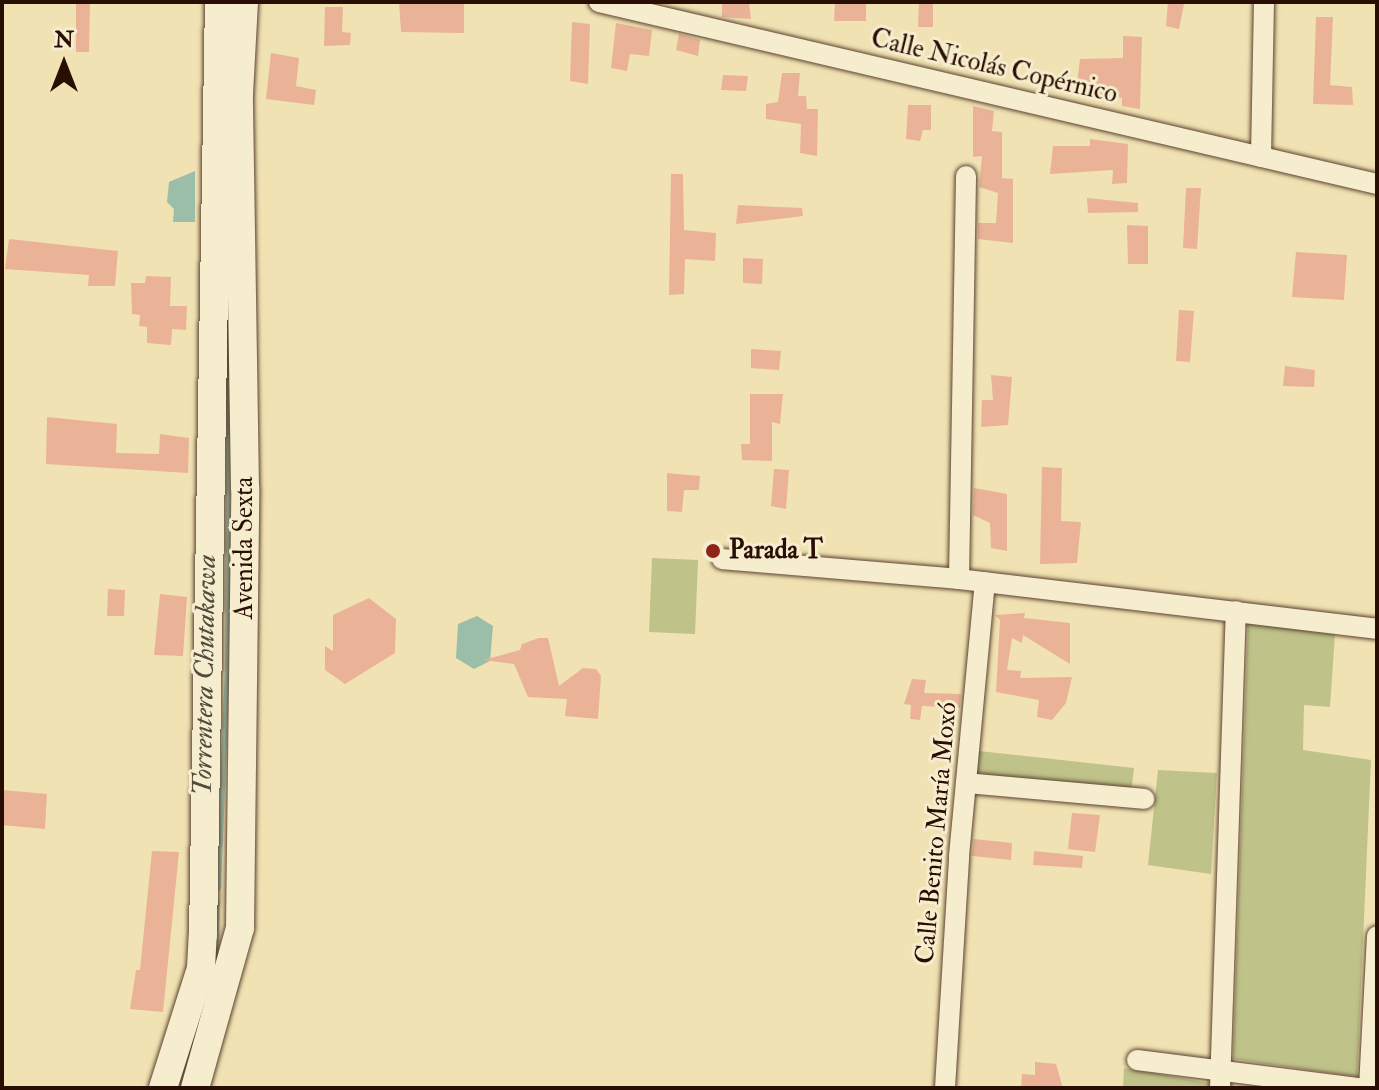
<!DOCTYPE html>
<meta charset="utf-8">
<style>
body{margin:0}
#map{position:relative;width:1379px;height:1090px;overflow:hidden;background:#f1e2b3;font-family:"IM FELL Double Pica",serif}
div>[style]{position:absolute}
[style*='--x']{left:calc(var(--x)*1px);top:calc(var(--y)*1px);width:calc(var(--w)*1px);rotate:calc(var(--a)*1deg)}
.green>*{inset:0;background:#bfc289}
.water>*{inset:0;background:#9bbea9}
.stream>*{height:5px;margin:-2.5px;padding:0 2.5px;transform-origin:2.5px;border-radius:2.5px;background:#9bbea9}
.building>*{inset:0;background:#eab397}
.roads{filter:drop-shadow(0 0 2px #5b4330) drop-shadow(0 0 2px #5b4330)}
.street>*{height:20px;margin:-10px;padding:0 10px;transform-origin:10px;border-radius:10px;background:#f6ecce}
.secondary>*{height:28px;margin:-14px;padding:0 14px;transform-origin:14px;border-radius:14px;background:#f6ecce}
.dots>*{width:22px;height:22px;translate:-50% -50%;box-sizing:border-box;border:4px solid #f6ecce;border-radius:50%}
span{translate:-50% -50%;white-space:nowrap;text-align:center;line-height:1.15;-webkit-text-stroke:6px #f6ecce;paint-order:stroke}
.street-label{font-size:26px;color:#290e04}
.poi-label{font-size:26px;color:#290e04;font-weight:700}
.left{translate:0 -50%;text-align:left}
.water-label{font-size:28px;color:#514c3e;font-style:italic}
.frame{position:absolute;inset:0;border:4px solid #290e04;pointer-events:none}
.north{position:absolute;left:24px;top:24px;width:80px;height:80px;-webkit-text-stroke:6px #f6ecce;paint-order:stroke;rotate:0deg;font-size:22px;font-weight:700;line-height:32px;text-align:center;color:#290e04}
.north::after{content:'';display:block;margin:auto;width:28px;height:36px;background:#290e04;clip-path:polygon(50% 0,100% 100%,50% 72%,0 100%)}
</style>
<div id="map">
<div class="green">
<div style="clip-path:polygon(652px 558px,698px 560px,695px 634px,649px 632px)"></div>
<div style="clip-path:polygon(1248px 623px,1335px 634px,1330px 707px,1304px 705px,1303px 750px,1371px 760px,1357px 1077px,1233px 1059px)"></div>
<div style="clip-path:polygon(979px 751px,1134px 768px,1131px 792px,977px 774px)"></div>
<div style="clip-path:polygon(1158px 770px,1217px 773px,1211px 874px,1148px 865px)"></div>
<div style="clip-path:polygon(1124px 1068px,1209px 1083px,1209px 1088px,1123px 1088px)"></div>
</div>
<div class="water">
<div style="clip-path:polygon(195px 171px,195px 222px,173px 222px,174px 209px,167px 202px,169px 182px)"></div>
<div style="clip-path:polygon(477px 616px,493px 626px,490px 661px,474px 669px,456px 658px,458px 624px)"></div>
</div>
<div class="stream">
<div style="--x:218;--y:888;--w:221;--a:-87.7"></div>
<div style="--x:227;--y:667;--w:373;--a:-89.8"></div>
<div style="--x:215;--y:956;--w:54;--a:-87.9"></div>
</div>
<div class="building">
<div style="clip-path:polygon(76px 2px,90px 2px,89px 52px,76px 52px)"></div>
<div style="clip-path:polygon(399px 2px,464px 2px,464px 33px,401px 32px)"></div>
<div style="clip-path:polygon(722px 2px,749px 3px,751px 19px,722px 17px)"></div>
<div style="clip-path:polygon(835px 2px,866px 2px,866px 21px,834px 21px)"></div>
<div style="clip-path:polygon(919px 2px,933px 2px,933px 27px,918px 27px)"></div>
<div style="clip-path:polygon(1168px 2px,1184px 4px,1179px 29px,1166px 26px)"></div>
<div style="clip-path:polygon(325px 7px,343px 7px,342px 32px,351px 33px,350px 45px,324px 46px)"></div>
<div style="clip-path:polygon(1316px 17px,1333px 17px,1330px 85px,1352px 87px,1353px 105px,1313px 104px)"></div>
<div style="clip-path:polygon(572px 22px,590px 24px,588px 84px,570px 81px)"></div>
<div style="clip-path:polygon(616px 23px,652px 30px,649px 56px,630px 54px,627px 71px,611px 68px)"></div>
<div style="clip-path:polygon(679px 34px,700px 40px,698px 56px,676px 50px)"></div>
<div style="clip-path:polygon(1123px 36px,1142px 37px,1140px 109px,1122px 106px,1122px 98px,1076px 92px,1080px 59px,1123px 58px)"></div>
<div style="clip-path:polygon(271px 53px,299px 58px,296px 86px,316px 90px,314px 105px,266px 99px)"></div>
<div style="clip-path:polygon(782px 73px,800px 73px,798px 96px,806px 96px,807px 109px,818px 109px,817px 156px,800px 153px,801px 124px,766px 119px,766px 104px,778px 102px)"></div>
<div style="clip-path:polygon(723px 75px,748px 76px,746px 91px,721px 90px)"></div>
<div style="clip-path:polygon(908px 105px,931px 105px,931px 130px,923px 130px,920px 141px,906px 139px)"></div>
<div style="clip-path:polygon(973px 106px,994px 111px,992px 131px,1002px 132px,1002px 178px,1013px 179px,1013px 243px,978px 239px,978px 223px,996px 223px,998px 193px,979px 187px,982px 156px,973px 157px)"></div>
<div style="clip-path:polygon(1090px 139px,1128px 144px,1127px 183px,1112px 184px,1113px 170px,1050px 174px,1053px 146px,1090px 146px)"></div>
<div style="clip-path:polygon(671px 174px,683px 174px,684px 230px,716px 233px,715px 261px,685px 259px,684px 294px,669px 295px)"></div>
<div style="clip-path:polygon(1186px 188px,1201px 188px,1197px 249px,1183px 248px)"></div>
<div style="clip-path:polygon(1087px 198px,1138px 203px,1138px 212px,1088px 213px)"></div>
<div style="clip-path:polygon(738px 205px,802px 208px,803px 216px,736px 224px)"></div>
<div style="clip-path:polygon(1127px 225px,1148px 226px,1148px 264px,1128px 264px)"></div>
<div style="clip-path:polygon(9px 239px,118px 251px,115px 286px,88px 286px,89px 275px,5px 269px)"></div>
<div style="clip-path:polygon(1296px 252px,1347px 255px,1344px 300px,1292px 297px)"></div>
<div style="clip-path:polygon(743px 258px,763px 259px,762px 284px,743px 283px)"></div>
<div style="clip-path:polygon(146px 276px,171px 277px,170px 306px,187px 306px,186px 330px,172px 329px,171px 345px,147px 343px,147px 327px,139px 326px,140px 315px,132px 314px,131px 283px,145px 283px)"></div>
<div style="clip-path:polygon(1179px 310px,1194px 311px,1190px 362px,1176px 361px)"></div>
<div style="clip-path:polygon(751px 349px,781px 351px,779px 370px,751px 368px)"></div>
<div style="clip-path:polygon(1285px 366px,1315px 370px,1314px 387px,1283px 386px)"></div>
<div style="clip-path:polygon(991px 375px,1012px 377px,1008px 425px,981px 427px,982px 400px,993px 400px)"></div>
<div style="clip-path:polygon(750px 394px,783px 394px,780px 424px,772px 422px,772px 461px,742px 460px,741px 444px,750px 444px)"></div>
<div style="clip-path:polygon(47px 417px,117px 424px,116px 453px,159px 454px,160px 434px,189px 438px,188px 473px,46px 464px)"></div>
<div style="clip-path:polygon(1042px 467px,1062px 468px,1061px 521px,1081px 522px,1077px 563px,1040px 564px)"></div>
<div style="clip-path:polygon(774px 469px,789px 470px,786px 509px,771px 506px)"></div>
<div style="clip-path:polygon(667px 473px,700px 476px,699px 490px,684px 490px,682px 512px,667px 511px)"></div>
<div style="clip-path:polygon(974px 488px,1007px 494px,1007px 551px,991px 548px,990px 523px,973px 515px)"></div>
<div style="clip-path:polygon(108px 589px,125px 590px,124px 616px,107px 616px)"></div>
<div style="clip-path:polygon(160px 594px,187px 597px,183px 656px,154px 655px)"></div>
<div style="clip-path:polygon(369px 598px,396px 619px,395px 653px,345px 684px,325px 670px,325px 646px,333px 651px,333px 615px)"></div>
<div style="clip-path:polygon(1025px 613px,1024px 618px,1070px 623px,1070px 664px,1023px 635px,1022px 643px,1012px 638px,1007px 670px,1021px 671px,1020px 678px,1072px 677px,1066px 703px,1052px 720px,1037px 717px,1039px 700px,996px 692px,1000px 620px,995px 615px)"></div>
<div style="clip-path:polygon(539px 638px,548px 638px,559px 686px,583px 668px,596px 669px,601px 676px,598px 719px,565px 716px,567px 699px,528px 697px,514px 664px,483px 660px,520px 650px,522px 644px)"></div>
<div style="clip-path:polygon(912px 679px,926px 680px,924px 693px,961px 694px,960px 708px,922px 706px,920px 720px,910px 719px,911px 705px,904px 704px)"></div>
<div style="clip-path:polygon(2px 790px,47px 794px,45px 829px,2px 825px)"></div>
<div style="clip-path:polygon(1072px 813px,1100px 815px,1095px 852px,1068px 849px)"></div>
<div style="clip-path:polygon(974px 839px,1012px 843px,1011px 860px,972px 856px)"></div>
<div style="clip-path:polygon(152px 851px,179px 852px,163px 1012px,130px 1009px,136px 970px,140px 970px)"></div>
<div style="clip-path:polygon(1034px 851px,1083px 856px,1082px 868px,1033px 865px)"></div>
<div style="clip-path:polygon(1035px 1062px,1056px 1064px,1063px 1088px,1021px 1088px,1022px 1074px,1035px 1075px)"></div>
</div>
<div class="roads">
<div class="street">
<div style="--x:599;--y:2;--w:799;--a:13.17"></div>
<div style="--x:1261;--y:157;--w:155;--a:-88.9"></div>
<div style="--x:722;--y:559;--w:238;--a:4.8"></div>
<div style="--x:959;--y:579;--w:421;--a:6.8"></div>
<div style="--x:959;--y:579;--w:403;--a:-89"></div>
<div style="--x:966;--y:783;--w:179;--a:5.1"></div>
<div style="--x:1137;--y:1060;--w:224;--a:7.2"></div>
<div style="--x:945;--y:1088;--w:232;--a:-86.5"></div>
<div style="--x:959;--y:856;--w:275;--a:-84.6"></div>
<div style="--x:1220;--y:1088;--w:477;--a:-88.1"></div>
<div style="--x:1369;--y:1088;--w:152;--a:-87"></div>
</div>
<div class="secondary">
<div style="--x:163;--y:1088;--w:126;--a:-72.4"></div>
<div style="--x:201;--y:968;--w:33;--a:-87"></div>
<div style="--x:203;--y:935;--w:933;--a:-89.02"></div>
<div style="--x:195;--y:1088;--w:166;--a:-74.3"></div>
<div style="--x:240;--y:928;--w:440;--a:-89.3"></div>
<div style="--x:245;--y:488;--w:394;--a:-90.9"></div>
<div style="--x:239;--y:94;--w:92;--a:-86.9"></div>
</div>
</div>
<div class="dots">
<div style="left:713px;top:551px;background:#8f2418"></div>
</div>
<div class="street-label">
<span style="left:994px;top:67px;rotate:13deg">Calle Nicolás Copérnico</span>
<span style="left:245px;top:548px;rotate:-90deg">Avenida Sexta</span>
<span style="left:937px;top:833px;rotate:-85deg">Calle Benito María Moxó</span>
</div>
<div class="poi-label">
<span class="left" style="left:729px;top:551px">Parada T</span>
</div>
<div class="water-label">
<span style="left:205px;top:675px;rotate:-89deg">Torrentera Chutakawa</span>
</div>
<div class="frame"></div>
<div class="north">N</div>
</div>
